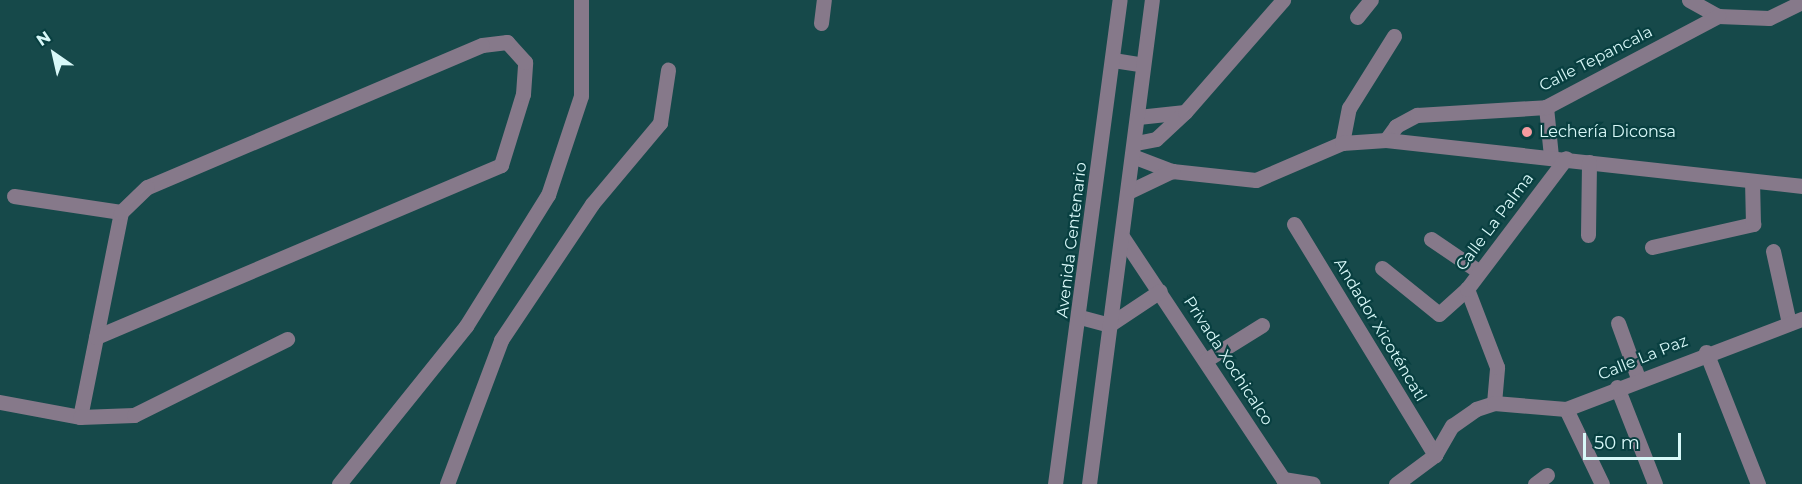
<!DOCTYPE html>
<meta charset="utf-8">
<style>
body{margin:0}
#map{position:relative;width:1802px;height:484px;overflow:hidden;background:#16494a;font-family:Montserrat,sans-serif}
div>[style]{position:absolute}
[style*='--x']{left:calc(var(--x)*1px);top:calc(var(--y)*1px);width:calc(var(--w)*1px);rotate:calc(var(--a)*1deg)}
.minor>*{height:15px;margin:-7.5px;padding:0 7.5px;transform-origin:7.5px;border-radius:7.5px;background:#86798a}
.dots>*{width:16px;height:16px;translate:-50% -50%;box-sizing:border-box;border:3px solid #083f40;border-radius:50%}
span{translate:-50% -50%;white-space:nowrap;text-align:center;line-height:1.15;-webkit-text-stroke:4.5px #083f40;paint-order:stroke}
.street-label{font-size:16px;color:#d8f8f8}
.poi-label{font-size:16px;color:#d8f8f8}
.left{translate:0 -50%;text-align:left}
.north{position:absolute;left:24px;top:24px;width:60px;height:60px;-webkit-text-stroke:4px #083f40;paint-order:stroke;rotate:326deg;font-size:16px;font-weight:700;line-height:24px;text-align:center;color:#d8f8f8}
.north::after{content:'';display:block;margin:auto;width:21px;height:27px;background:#d8f8f8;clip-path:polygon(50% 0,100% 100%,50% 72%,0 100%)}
.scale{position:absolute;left:1583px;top:433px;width:98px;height:27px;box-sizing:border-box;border:3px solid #d8f8f8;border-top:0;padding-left:8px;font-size:18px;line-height:21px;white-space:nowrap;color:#d8f8f8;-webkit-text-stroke:4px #083f40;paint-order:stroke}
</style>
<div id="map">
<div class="minor">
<div style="--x:1689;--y:0;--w:33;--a:29"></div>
<div style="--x:1718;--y:16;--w:51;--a:2.2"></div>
<div style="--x:1769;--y:18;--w:37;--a:-26"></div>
<div style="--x:1357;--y:17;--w:22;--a:-51"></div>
<div style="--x:821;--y:23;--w:23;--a:-83"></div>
<div style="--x:1113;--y:60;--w:30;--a:9"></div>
<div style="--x:1546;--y:107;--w:49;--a:84.2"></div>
<div style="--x:1138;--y:117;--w:47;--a:-6.1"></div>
<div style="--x:1386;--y:140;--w:17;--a:-54"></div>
<div style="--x:1396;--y:126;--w:24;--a:-28"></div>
<div style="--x:1417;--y:115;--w:129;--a:-3.5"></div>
<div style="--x:1546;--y:107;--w:195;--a:-27.9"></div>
<div style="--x:1136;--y:143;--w:20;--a:-11"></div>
<div style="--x:1156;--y:139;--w:40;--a:-43"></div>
<div style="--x:1185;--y:112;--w:149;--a:-48.8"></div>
<div style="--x:1342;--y:143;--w:36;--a:-79"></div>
<div style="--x:1349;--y:108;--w:85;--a:-58"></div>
<div style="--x:1135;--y:157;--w:40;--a:21"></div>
<div style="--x:1172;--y:171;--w:84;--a:6.1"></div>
<div style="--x:1256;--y:180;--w:94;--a:-23.3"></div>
<div style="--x:1342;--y:143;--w:44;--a:-3.9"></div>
<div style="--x:1386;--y:140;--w:419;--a:6.3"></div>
<div style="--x:1130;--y:191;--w:47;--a:-25.5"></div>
<div style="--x:14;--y:196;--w:108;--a:8.5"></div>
<div style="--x:121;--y:212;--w:209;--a:101.3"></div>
<div style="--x:1294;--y:224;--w:271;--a:58.6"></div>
<div style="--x:1588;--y:235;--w:73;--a:-89.2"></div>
<div style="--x:1123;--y:238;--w:289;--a:56.4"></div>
<div style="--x:1283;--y:479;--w:30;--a:9"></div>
<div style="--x:1431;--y:239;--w:57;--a:34.2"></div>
<div style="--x:1652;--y:247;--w:104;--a:-12.8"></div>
<div style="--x:1753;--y:224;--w:43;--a:-91.3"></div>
<div style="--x:1773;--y:251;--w:74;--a:77.5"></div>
<div style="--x:1382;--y:268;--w:73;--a:38.9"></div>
<div style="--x:1439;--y:314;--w:38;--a:-42"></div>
<div style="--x:1080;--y:317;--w:30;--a:15"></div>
<div style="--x:1109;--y:325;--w:61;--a:-33.7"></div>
<div style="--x:1618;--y:323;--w:59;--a:70"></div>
<div style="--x:96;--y:337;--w:440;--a:-23"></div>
<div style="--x:501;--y:165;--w:74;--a:-72.8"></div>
<div style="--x:523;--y:94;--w:32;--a:-86"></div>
<div style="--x:525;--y:62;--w:27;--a:-132"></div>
<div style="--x:507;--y:42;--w:25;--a:173"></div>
<div style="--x:482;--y:45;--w:364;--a:157"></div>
<div style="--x:147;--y:187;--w:36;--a:136"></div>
<div style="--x:1706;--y:352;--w:142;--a:68.5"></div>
<div style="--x:1206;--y:360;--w:66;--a:-32"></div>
<div style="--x:1617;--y:387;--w:104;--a:68.6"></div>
<div style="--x:0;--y:402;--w:81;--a:10.6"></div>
<div style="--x:80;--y:417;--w:54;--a:-2.1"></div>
<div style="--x:134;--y:415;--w:171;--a:-26.4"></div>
<div style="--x:1494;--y:403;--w:36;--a:-85"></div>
<div style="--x:1497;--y:367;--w:84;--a:-111"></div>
<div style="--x:1467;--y:289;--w:164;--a:-52.9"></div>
<div style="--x:1566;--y:409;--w:83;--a:64.4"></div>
<div style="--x:339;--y:484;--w:203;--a:-51.2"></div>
<div style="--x:466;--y:326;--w:155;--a:-58"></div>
<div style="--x:548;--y:195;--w:104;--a:-71.6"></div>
<div style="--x:581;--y:96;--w:96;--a:-90"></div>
<div style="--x:447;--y:484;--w:154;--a:-69.4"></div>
<div style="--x:501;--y:340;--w:164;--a:-56.2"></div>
<div style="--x:592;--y:204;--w:106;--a:-50"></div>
<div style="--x:660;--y:123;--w:54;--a:-81.4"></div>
<div style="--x:1055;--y:484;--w:488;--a:-82.4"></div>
<div style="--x:1089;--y:484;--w:488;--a:-82.6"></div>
<div style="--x:1396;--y:484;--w:49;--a:-36.6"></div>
<div style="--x:1435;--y:455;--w:34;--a:-60"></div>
<div style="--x:1452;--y:426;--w:29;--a:-35"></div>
<div style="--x:1476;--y:409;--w:19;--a:-18"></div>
<div style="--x:1494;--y:403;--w:72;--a:4.8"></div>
<div style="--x:1566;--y:409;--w:253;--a:-20.9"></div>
<div style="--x:1535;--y:484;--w:15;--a:-37"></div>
</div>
<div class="dots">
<div style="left:1527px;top:132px;background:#f49b9f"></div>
</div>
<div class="street-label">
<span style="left:1596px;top:59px;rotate:-27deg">Calle Tepancala</span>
<span style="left:1495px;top:222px;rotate:-53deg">Calle La Palma</span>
<span style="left:1072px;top:240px;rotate:-83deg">Avenida Centenario</span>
<span style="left:1380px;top:330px;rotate:59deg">Andador Xicoténcatl</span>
<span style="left:1643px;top:358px;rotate:-22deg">Calle La Paz</span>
<span style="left:1228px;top:361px;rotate:57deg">Privada Xochicalco</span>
</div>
<div class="poi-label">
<span class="left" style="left:1539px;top:132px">Lechería Diconsa</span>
</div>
<div class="north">N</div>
<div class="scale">50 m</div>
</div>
